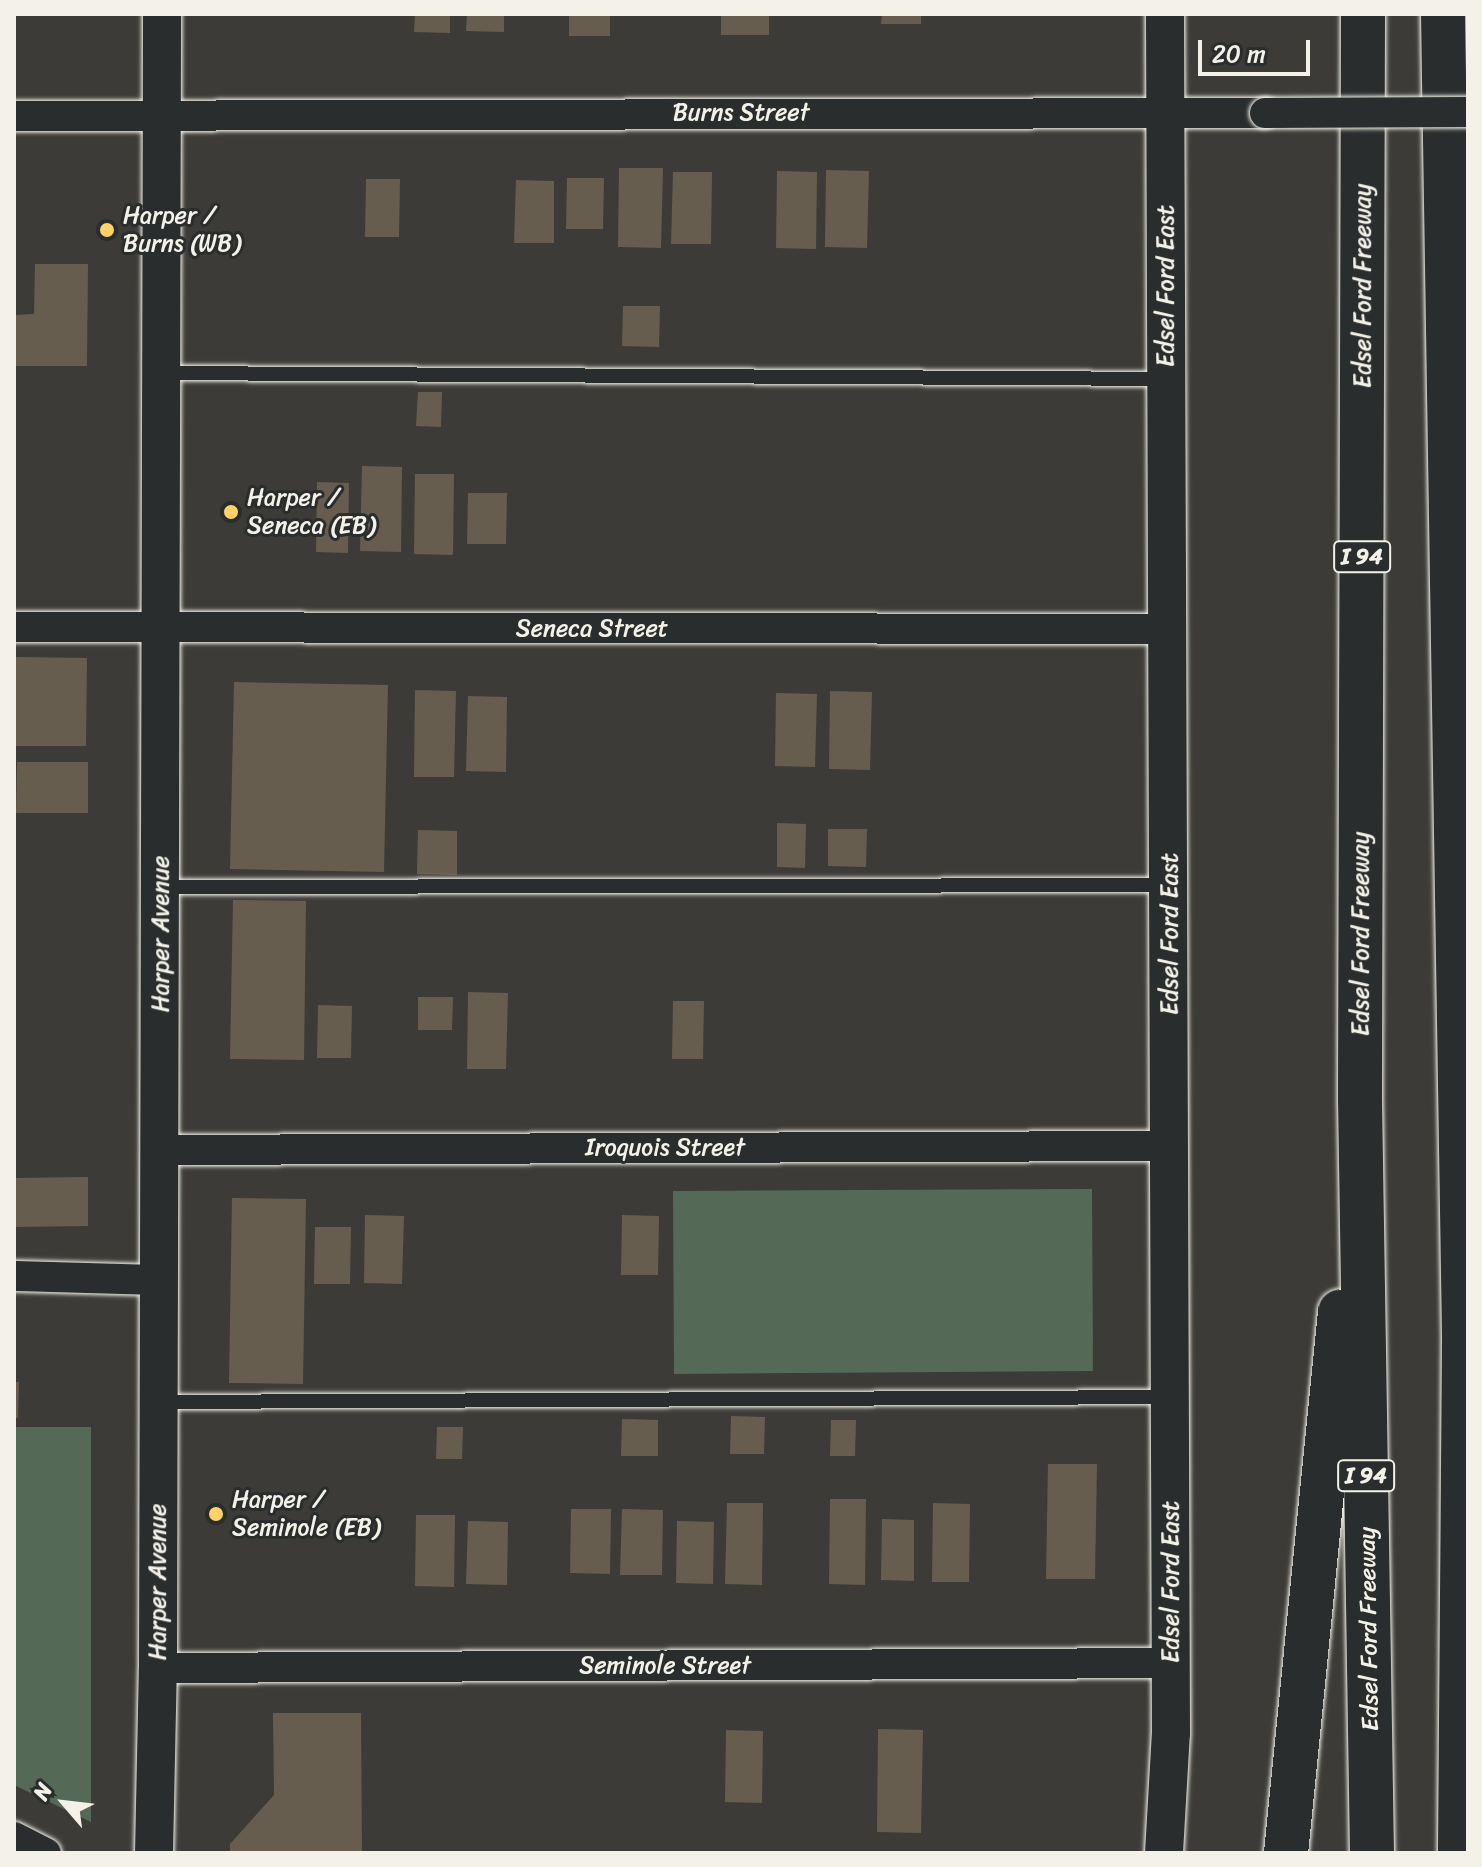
<!DOCTYPE html>
<style>
body{margin:0}
#map{position:relative;width:1482px;height:1867px;overflow:hidden;background:#3c3b38;font-family:Sriracha,sans-serif}
div>[style]{position:absolute}
[style*='--x']{left:calc(var(--x)*1px);top:calc(var(--y)*1px);width:calc(var(--w)*1px);rotate:calc(var(--a)*1deg)}
.green>*{inset:0;background:#546a56}
.building>*{inset:0;background:#675d4e}
.roads{filter:drop-shadow(0 0 2px #f4f1e8) drop-shadow(0 0 2px #f4f1e8)}
.service>*{height:14px;margin:-7px;padding:0 7px;transform-origin:7px;border-radius:7px;background:#2a2d2e}
.minor>*{height:30px;margin:-15px;padding:0 15px;transform-origin:15px;border-radius:15px;background:#2a2d2e}
.tertiary>*{height:38px;margin:-19px;padding:0 19px;transform-origin:19px;border-radius:19px;background:#2a2d2e}
.motorway>*{height:44px;margin:-22px;padding:0 22px;transform-origin:22px;border-radius:22px;background:#2a2d2e}
.bridges{filter:drop-shadow(0 0 2px #f4f1e8) drop-shadow(0 0 2px #f4f1e8)}
.minor-bridge>*{height:30px;margin:-15px;padding:0 15px;transform-origin:15px;border-radius:15px;background:#2a2d2e}
.dots>*{width:22px;height:22px;translate:-50% -50%;box-sizing:border-box;border:4px solid #2a2d2e;border-radius:50%}
span{translate:-50% -50%;white-space:nowrap;text-align:center;line-height:1.15;-webkit-text-stroke:6px #2a2d2e;paint-order:stroke}
.shield-label span{padding:2px 6px;background:#2a2d2e;border:2px solid;border-radius:6px;-webkit-text-stroke-width:0}
.shield-label{font-size:22px;color:#f4f1e8;font-weight:700}
.street-label{font-size:24px;color:#f4f1e8}
.poi-label{font-size:24px;color:#f4f1e8}
.left{translate:0 -50%;text-align:left}
.frame{position:absolute;inset:0;border:16px solid #f4f1e8;pointer-events:none}
.north{position:absolute;left:24px;top:1763px;width:80px;height:80px;-webkit-text-stroke:6px #2a2d2e;paint-order:stroke;rotate:298deg;font-size:22px;font-weight:700;line-height:32px;text-align:center;color:#f4f1e8}
.north::after{content:'';display:block;margin:auto;width:28px;height:36px;background:#f4f1e8;clip-path:polygon(50% 0,100% 100%,50% 72%,0 100%)}
.scale{position:absolute;left:1198px;top:40px;width:112px;height:36px;box-sizing:border-box;border:4px solid #f4f1e8;border-top:0;padding-left:10px;font-size:24px;line-height:28px;white-space:nowrap;color:#f4f1e8;-webkit-text-stroke:6px #2a2d2e;paint-order:stroke}
</style>
<div id="map">
<div class="green">
<div style="clip-path:polygon(1092px 1189px,1093px 1371px,674px 1374px,673px 1191px)"></div>
<div style="clip-path:polygon(14px 1427px,91px 1427px,91px 1822px,14px 1785px)"></div>
</div>
<div class="building">
<div style="clip-path:polygon(415px 14px,450px 14px,450px 33px,414px 32px)"></div>
<div style="clip-path:polygon(467px 14px,504px 14px,504px 32px,466px 31px)"></div>
<div style="clip-path:polygon(569px 14px,610px 14px,610px 36px,569px 36px)"></div>
<div style="clip-path:polygon(721px 14px,769px 14px,769px 35px,721px 35px)"></div>
<div style="clip-path:polygon(882px 14px,921px 14px,921px 24px,881px 24px)"></div>
<div style="clip-path:polygon(619px 168px,663px 168px,661px 248px,618px 247px)"></div>
<div style="clip-path:polygon(826px 170px,869px 171px,867px 248px,825px 247px)"></div>
<div style="clip-path:polygon(777px 171px,817px 172px,816px 249px,776px 248px)"></div>
<div style="clip-path:polygon(673px 172px,712px 172px,711px 244px,671px 244px)"></div>
<div style="clip-path:polygon(567px 178px,604px 178px,603px 229px,566px 229px)"></div>
<div style="clip-path:polygon(366px 179px,400px 179px,399px 237px,365px 237px)"></div>
<div style="clip-path:polygon(516px 180px,554px 181px,554px 243px,514px 243px)"></div>
<div style="clip-path:polygon(35px 264px,88px 264px,87px 366px,14px 366px,14px 315px,34px 314px)"></div>
<div style="clip-path:polygon(623px 306px,660px 306px,659px 347px,622px 346px)"></div>
<div style="clip-path:polygon(418px 392px,442px 392px,441px 427px,416px 426px)"></div>
<div style="clip-path:polygon(362px 466px,402px 467px,401px 552px,360px 551px)"></div>
<div style="clip-path:polygon(415px 474px,454px 474px,453px 555px,414px 554px)"></div>
<div style="clip-path:polygon(317px 482px,349px 483px,348px 553px,316px 552px)"></div>
<div style="clip-path:polygon(468px 493px,507px 493px,506px 544px,467px 544px)"></div>
<div style="clip-path:polygon(14px 657px,87px 658px,86px 746px,14px 746px)"></div>
<div style="clip-path:polygon(234px 682px,388px 685px,384px 872px,230px 869px)"></div>
<div style="clip-path:polygon(415px 690px,456px 691px,454px 777px,414px 777px)"></div>
<div style="clip-path:polygon(830px 691px,872px 692px,870px 770px,829px 769px)"></div>
<div style="clip-path:polygon(776px 693px,817px 694px,815px 767px,775px 766px)"></div>
<div style="clip-path:polygon(468px 696px,507px 697px,506px 772px,466px 771px)"></div>
<div style="clip-path:polygon(17px 762px,88px 762px,88px 813px,16px 813px)"></div>
<div style="clip-path:polygon(777px 823px,806px 824px,805px 868px,777px 867px)"></div>
<div style="clip-path:polygon(828px 829px,867px 829px,866px 867px,828px 866px)"></div>
<div style="clip-path:polygon(418px 830px,457px 831px,457px 875px,417px 874px)"></div>
<div style="clip-path:polygon(233px 900px,306px 901px,304px 1060px,230px 1059px)"></div>
<div style="clip-path:polygon(468px 992px,508px 993px,506px 1069px,467px 1069px)"></div>
<div style="clip-path:polygon(418px 997px,453px 997px,452px 1030px,418px 1030px)"></div>
<div style="clip-path:polygon(673px 1001px,704px 1001px,703px 1059px,672px 1059px)"></div>
<div style="clip-path:polygon(318px 1005px,352px 1006px,351px 1058px,317px 1058px)"></div>
<div style="clip-path:polygon(88px 1177px,88px 1226px,14px 1227px,14px 1178px)"></div>
<div style="clip-path:polygon(232px 1198px,306px 1199px,303px 1384px,229px 1383px)"></div>
<div style="clip-path:polygon(365px 1215px,404px 1216px,402px 1284px,364px 1283px)"></div>
<div style="clip-path:polygon(622px 1215px,659px 1216px,658px 1275px,621px 1275px)"></div>
<div style="clip-path:polygon(315px 1227px,351px 1227px,350px 1284px,314px 1284px)"></div>
<div style="clip-path:polygon(14px 1382px,19px 1382px,18px 1418px,14px 1418px)"></div>
<div style="clip-path:polygon(731px 1416px,765px 1417px,764px 1454px,730px 1454px)"></div>
<div style="clip-path:polygon(622px 1419px,658px 1420px,658px 1456px,621px 1456px)"></div>
<div style="clip-path:polygon(831px 1420px,856px 1420px,855px 1456px,830px 1456px)"></div>
<div style="clip-path:polygon(437px 1427px,463px 1427px,462px 1459px,436px 1459px)"></div>
<div style="clip-path:polygon(1048px 1464px,1097px 1464px,1095px 1579px,1046px 1579px)"></div>
<div style="clip-path:polygon(830px 1499px,866px 1499px,865px 1585px,829px 1584px)"></div>
<div style="clip-path:polygon(727px 1503px,763px 1503px,762px 1585px,725px 1584px)"></div>
<div style="clip-path:polygon(933px 1503px,970px 1504px,969px 1582px,932px 1582px)"></div>
<div style="clip-path:polygon(571px 1509px,611px 1509px,610px 1574px,570px 1573px)"></div>
<div style="clip-path:polygon(622px 1509px,663px 1510px,662px 1575px,620px 1575px)"></div>
<div style="clip-path:polygon(416px 1515px,455px 1515px,454px 1587px,415px 1586px)"></div>
<div style="clip-path:polygon(882px 1519px,914px 1520px,914px 1581px,881px 1580px)"></div>
<div style="clip-path:polygon(468px 1521px,508px 1522px,507px 1585px,466px 1584px)"></div>
<div style="clip-path:polygon(677px 1521px,714px 1522px,713px 1584px,676px 1583px)"></div>
<div style="clip-path:polygon(273px 1713px,361px 1713px,362px 1853px,230px 1853px,230px 1844px,274px 1795px)"></div>
<div style="clip-path:polygon(878px 1729px,923px 1730px,921px 1833px,877px 1832px)"></div>
<div style="clip-path:polygon(726px 1730px,763px 1731px,762px 1803px,725px 1802px)"></div>
</div>
<div class="roads">
<div class="service">
<div style="--x:163;--y:373;--w:1003;--a:0.34"></div>
<div style="--x:161;--y:887;--w:1008;--a:-0.11"></div>
<div style="--x:159;--y:1402;--w:1008;--a:-0.28"></div>
</div>
<div class="minor">
<div style="--x:14;--y:116;--w:1251;--a:-0.14"></div>
<div style="--x:14;--y:627;--w:1155;--a:0.1"></div>
<div style="--x:159;--y:1150;--w:1012;--a:-0.23"></div>
<div style="--x:14;--y:1276;--w:145;--a:1.6"></div>
<div style="--x:158;--y:1668;--w:1013;--a:-0.28"></div>
<div style="--x:14;--y:1837;--w:36;--a:27"></div>
</div>
<div class="tertiary">
<div style="--x:154;--y:1853;--w:185;--a:-88.8"></div>
<div style="--x:158;--y:1668;--w:1654;--a:-89.86"></div>
<div style="--x:1164;--y:1853;--w:120;--a:-86.7"></div>
<div style="--x:1171;--y:1733;--w:1719;--a:-90.2"></div>
</div>
<div class="motorway">
<div style="--x:1363;--y:14;--w:1085;--a:90.16"></div>
<div style="--x:1360;--y:1099;--w:754;--a:89.09"></div>
<div style="--x:1443;--y:14;--w:1326;--a:89.09"></div>
<div style="--x:1464;--y:1340;--w:513;--a:90.45"></div>
<div style="--x:1286;--y:1853;--w:544;--a:-84.3"></div>
</div>
</div>
<div class="bridges">
<div class="minor-bridge">
<div style="--x:1265;--y:113;--w:203;--a:-0.3"></div>
</div>
</div>
<div class="dots">
<div style="left:107px;top:230px;background:#ffd166"></div>
<div style="left:231px;top:512px;background:#ffd166"></div>
<div style="left:216px;top:1514px;background:#ffd166"></div>
</div>
<div class="shield-label">
<span style="left:1362px;top:557px">I 94</span>
<span style="left:1366px;top:1476px">I 94</span>
</div>
<div class="street-label">
<span style="left:741px;top:113px">Burns Street</span>
<span style="left:1166px;top:286px;rotate:-90deg">Edsel Ford East</span>
<span style="left:1363px;top:286px;rotate:-90deg">Edsel Ford Freeway</span>
<span style="left:592px;top:629px">Seneca Street</span>
<span style="left:161px;top:934px;rotate:-90deg">Harper Avenue</span>
<span style="left:1170px;top:934px;rotate:-90deg">Edsel Ford East</span>
<span style="left:1361px;top:934px;rotate:-90deg">Edsel Ford Freeway</span>
<span style="left:665px;top:1148px">Iroquois Street</span>
<span style="left:158px;top:1582px;rotate:-90deg">Harper Avenue</span>
<span style="left:1171px;top:1582px;rotate:-90deg">Edsel Ford East</span>
<span style="left:1369px;top:1629px;rotate:-91deg">Edsel Ford Freeway</span>
<span style="left:665px;top:1666px">Seminole Street</span>
</div>
<div class="poi-label">
<span class="left" style="left:123px;top:230px">Harper /<br>Burns (WB)</span>
<span class="left" style="left:247px;top:512px">Harper /<br>Seneca (EB)</span>
<span class="left" style="left:232px;top:1514px">Harper /<br>Seminole (EB)</span>
</div>
<div class="frame"></div>
<div class="north">N</div>
<div class="scale">20 m</div>
</div>
